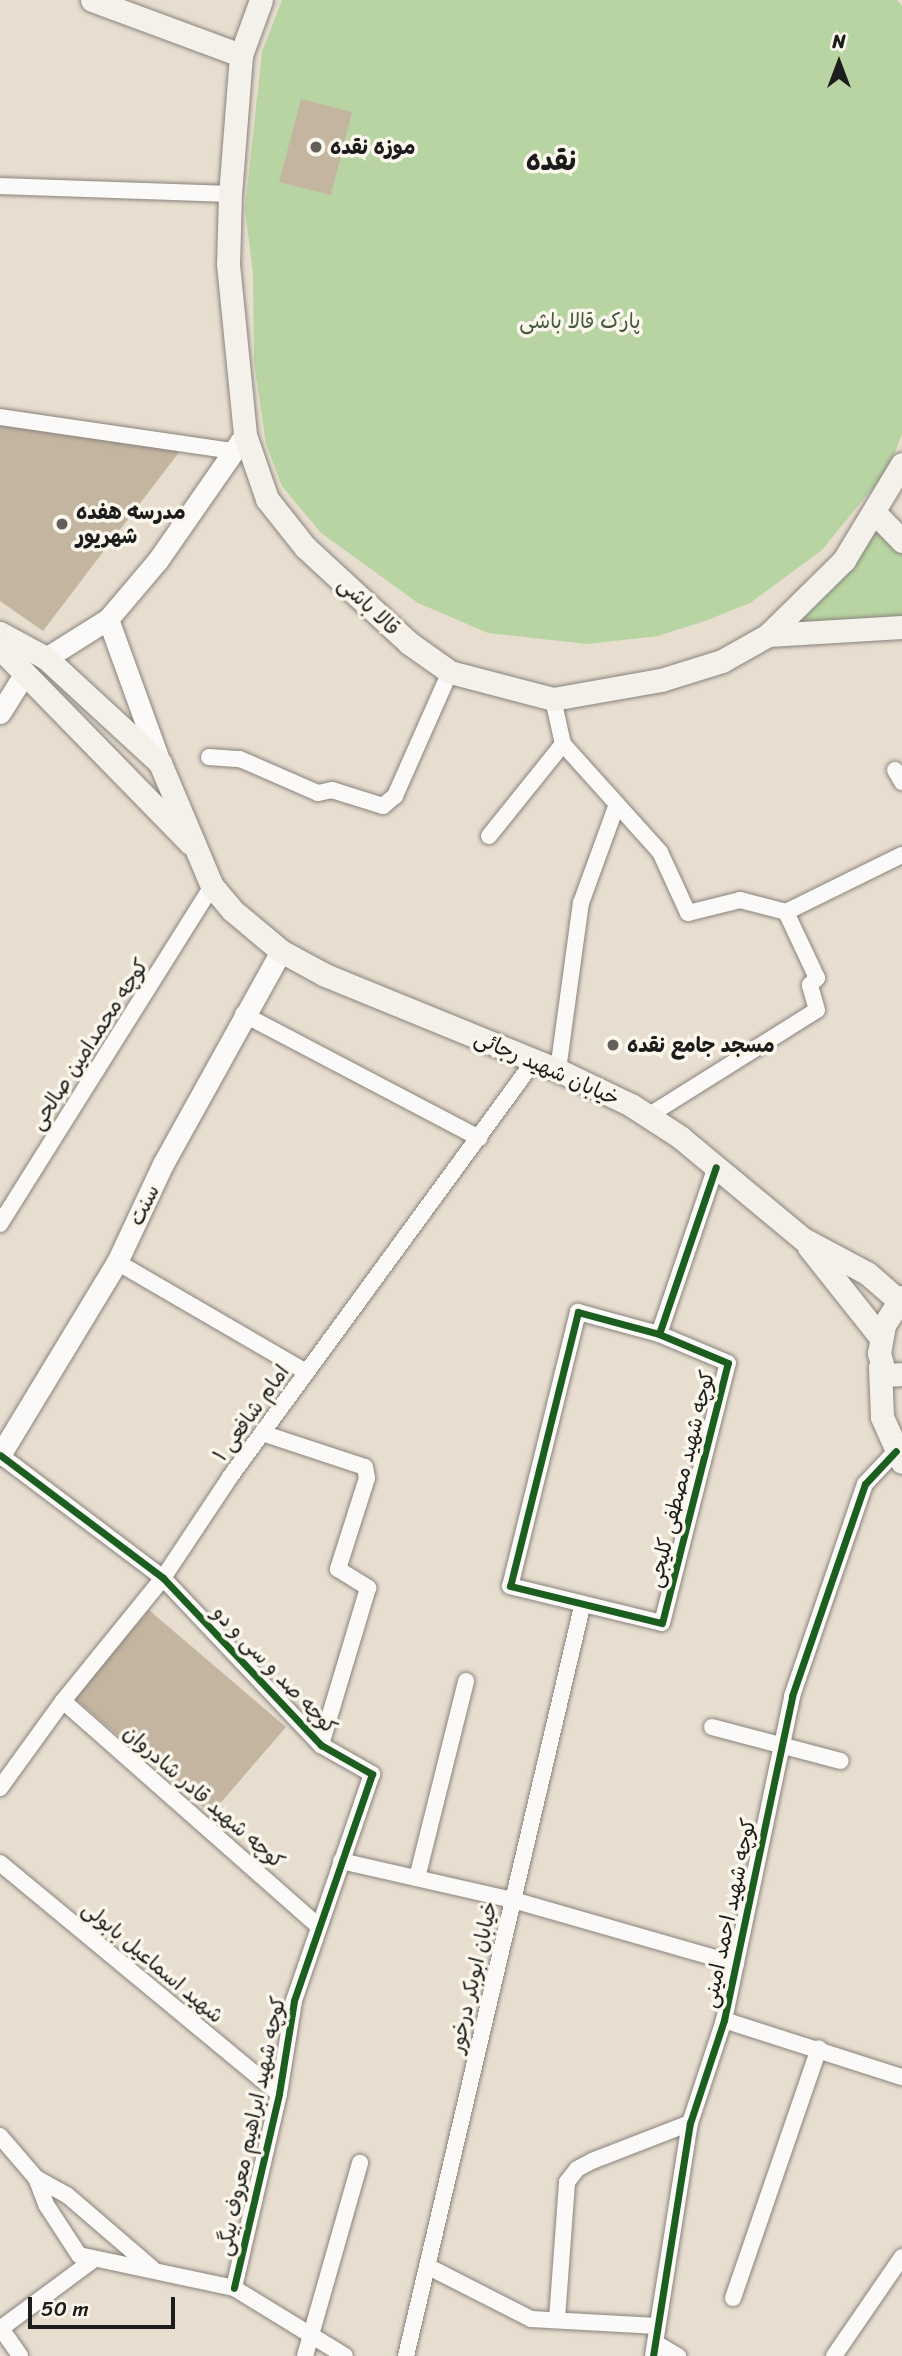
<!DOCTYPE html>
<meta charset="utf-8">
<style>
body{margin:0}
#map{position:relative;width:902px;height:2356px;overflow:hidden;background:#e8ded0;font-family:Sriracha,"Playpen Sans Arabic",sans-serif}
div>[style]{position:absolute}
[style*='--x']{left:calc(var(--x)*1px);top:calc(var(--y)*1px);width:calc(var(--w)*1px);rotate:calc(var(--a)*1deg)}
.green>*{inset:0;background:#b8d4a3}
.building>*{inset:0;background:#c4b5a1}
.roads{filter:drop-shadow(0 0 2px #88837c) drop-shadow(0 0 2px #88837c)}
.minor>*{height:16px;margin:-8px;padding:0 8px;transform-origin:8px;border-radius:8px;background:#fcfaf8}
.tertiary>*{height:21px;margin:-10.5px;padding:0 10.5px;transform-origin:10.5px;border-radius:10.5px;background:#fcfaf8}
.secondary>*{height:23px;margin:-11.5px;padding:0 11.5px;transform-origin:11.5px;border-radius:11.5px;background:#f4f0ea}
.cycleway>*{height:7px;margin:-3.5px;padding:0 3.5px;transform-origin:3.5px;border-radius:3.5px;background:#1b5e20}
.dots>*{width:19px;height:19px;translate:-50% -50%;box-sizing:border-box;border:4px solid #fbf7ec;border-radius:50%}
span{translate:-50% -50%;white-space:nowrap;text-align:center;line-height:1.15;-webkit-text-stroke:7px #fbf7ec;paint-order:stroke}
.poi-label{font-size:21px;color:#1c1c1c;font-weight:700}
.left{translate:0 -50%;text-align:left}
.park-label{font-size:21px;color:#45593f}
.street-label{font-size:21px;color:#1c1c1c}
.district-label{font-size:28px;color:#1c1c1c;font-weight:700}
.north{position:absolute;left:804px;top:28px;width:70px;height:70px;-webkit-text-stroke:5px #fbf7ec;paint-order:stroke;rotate:0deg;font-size:19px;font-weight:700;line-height:28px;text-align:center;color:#1c1c1c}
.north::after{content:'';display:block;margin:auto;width:24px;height:32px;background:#1c1c1c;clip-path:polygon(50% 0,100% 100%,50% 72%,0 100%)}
.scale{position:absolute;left:28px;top:2297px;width:147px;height:32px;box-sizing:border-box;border:4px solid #1c1c1c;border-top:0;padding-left:9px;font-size:21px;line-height:24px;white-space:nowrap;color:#1c1c1c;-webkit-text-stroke:5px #fbf7ec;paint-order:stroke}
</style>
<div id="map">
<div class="green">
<div style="clip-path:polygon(282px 0,897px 0,902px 6px,902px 434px,889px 468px,822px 550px,750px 603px,705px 621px,658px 636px,587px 644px,488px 633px,418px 603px,321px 533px,282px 486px,266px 444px,254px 362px,253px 274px,245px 209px,262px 52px)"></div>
<div style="clip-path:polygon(875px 513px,902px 541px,902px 627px,768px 635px)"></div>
</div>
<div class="building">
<div style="clip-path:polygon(301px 99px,352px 112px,331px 195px,279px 182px)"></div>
<div style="clip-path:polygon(0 422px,183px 447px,43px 631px,0 601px)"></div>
<div style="clip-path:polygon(149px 1610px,286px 1727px,211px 1814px,74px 1698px)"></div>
</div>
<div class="roads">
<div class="minor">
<div style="--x:0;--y:186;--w:230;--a:2"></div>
<div style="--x:0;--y:417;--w:235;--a:8.3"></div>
<div style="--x:553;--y:699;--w:46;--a:77.5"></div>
<div style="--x:563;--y:744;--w:145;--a:48.1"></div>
<div style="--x:660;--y:852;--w:67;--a:65.3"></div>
<div style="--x:688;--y:913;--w:54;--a:-14"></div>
<div style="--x:740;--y:900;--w:48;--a:14.6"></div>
<div style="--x:786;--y:912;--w:129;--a:-26.2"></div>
<div style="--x:209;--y:757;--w:31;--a:4"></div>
<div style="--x:240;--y:759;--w:85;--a:23.6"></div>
<div style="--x:318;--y:793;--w:14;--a:-12"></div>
<div style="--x:332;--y:790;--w:53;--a:17.4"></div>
<div style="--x:383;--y:806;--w:16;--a:-40"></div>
<div style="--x:395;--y:796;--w:136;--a:-66.1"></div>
<div style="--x:895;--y:770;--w:14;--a:60"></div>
<div style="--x:489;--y:836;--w:118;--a:-51.2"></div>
<div style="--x:243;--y:1014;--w:267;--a:27.7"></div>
<div style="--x:558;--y:1070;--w:169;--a:-82.2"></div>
<div style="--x:581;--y:903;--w:105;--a:-70"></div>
<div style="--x:648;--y:1116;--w:199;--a:-32.1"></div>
<div style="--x:817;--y:1010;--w:26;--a:-106"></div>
<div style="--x:810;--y:985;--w:10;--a:-45"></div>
<div style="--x:817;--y:978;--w:73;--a:-115.2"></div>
<div style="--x:0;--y:1224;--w:399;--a:-57.9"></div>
<div style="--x:117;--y:1262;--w:219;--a:30.2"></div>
<div style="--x:659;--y:1334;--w:84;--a:-164.8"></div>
<div style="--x:578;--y:1312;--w:282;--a:103.9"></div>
<div style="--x:510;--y:1586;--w:156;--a:13.7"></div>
<div style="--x:662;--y:1623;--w:268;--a:-75.8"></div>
<div style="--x:728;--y:1363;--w:75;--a:-157.2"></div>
<div style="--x:659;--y:1334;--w:176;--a:-71.2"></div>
<div style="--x:262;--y:1433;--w:108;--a:18.3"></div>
<div style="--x:365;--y:1467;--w:11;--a:80"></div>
<div style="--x:367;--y:1478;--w:96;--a:107.7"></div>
<div style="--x:338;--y:1569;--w:36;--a:32"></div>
<div style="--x:368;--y:1588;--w:164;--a:106.7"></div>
<div style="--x:0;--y:1455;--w:204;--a:37"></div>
<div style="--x:163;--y:1578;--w:230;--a:46.6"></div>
<div style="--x:321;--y:1745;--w:59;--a:29.6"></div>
<div style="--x:372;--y:1774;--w:240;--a:109"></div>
<div style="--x:294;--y:2001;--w:94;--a:99.2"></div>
<div style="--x:279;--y:2094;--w:199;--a:103.1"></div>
<div style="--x:63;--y:1701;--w:339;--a:41.4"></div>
<div style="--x:712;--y:1727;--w:133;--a:14.8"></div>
<div style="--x:0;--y:1788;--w:107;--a:-54.1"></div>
<div style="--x:63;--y:1701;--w:159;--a:-50.9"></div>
<div style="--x:163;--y:1578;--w:121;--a:-56.4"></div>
<div style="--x:230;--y:1477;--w:515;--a:-53.84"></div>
<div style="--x:341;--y:1861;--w:176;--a:12.8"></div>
<div style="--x:513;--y:1900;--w:232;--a:16"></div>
<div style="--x:0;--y:1863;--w:362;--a:39.6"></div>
<div style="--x:417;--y:1878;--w:203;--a:-76"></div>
<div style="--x:724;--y:2020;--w:187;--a:17.8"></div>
<div style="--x:0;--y:2136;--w:55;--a:49.4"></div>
<div style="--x:36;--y:2178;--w:30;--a:69"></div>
<div style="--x:47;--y:2206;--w:59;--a:56.9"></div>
<div style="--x:79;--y:2255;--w:158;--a:12"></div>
<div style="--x:234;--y:2288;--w:130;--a:31.5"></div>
<div style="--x:36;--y:2178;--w:35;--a:29"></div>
<div style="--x:67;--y:2195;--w:112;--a:40.7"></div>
<div style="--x:427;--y:2266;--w:117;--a:27"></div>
<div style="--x:531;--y:2319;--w:126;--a:3.2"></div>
<div style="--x:733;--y:2298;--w:264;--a:-71"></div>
<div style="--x:557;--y:2319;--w:137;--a:-85.8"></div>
<div style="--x:567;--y:2182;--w:16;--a:-52"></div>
<div style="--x:577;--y:2169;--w:17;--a:-28"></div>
<div style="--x:592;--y:2161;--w:105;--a:-21.2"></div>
<div style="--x:0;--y:2327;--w:35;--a:55"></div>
<div style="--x:0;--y:2329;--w:114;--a:-36.5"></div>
<div style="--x:656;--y:2343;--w:26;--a:31"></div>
<div style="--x:305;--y:2356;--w:201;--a:-74.1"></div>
<div style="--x:406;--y:2356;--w:769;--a:-76.78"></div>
<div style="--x:653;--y:2356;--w:236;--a:-81"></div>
<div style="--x:690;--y:2123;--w:108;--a:-71.7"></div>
<div style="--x:724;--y:2020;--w:331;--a:-78.1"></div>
<div style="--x:792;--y:1696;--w:224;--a:-71"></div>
<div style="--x:865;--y:1484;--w:45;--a:-46.8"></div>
<div style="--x:834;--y:2356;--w:120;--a:-55.5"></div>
</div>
<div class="tertiary">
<div style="--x:108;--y:619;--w:153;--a:70.1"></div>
<div style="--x:46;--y:658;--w:73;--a:-32.2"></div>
<div style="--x:108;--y:619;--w:77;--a:-49.7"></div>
<div style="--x:158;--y:560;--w:152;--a:-55.2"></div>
<div style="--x:0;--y:713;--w:47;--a:-58"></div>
<div style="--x:0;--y:1455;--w:226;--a:-58.8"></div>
<div style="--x:117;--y:1262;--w:108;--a:-64.9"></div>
<div style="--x:163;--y:1164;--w:244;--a:-61"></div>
</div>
<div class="secondary">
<div style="--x:92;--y:0;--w:159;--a:20.3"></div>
<div style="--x:261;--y:0;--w:59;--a:110"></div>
<div style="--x:241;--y:55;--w:139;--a:94.5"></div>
<div style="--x:230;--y:194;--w:70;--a:91.6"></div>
<div style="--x:228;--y:264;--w:172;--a:84.3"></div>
<div style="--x:245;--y:435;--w:68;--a:71"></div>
<div style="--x:267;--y:499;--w:61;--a:51.6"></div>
<div style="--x:305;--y:547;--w:142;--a:42.7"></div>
<div style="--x:409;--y:643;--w:50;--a:35.3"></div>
<div style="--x:450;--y:672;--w:106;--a:14.7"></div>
<div style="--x:553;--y:699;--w:110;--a:-10"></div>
<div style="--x:661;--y:680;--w:64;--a:-17.3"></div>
<div style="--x:722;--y:661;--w:53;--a:-29.5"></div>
<div style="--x:768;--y:635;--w:107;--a:-44.6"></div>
<div style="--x:844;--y:560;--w:112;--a:-58.9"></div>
<div style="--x:875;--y:513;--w:39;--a:46"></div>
<div style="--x:0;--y:633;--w:52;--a:28.5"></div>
<div style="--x:46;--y:658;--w:155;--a:42.6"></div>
<div style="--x:160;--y:763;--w:134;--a:67.1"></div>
<div style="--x:212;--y:886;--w:31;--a:50"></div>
<div style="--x:232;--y:910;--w:64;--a:39.9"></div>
<div style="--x:281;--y:951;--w:50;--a:28.6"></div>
<div style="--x:325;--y:975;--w:252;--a:22.2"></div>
<div style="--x:558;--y:1070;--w:81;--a:25.6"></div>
<div style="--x:631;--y:1105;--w:59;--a:33.1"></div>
<div style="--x:680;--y:1137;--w:160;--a:39.7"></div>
<div style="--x:803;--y:1239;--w:72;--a:28"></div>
<div style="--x:867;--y:1273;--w:41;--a:41.1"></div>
<div style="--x:768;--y:635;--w:134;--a:-3.4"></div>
<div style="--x:0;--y:648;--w:272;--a:45.7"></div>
<div style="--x:809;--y:1247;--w:116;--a:51.6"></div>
<div style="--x:902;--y:1297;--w:33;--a:123"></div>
<div style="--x:884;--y:1325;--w:28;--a:100"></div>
<div style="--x:879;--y:1353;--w:23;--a:75"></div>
<div style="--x:885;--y:1375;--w:17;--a:-3"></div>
<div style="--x:880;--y:1367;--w:50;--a:87.7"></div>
<div style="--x:882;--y:1417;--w:49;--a:66"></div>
</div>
</div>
<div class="cycleway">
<div style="--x:659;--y:1334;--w:84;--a:-164.8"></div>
<div style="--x:578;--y:1312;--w:282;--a:103.9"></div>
<div style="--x:510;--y:1586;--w:156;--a:13.7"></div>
<div style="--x:662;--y:1623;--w:268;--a:-75.8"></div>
<div style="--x:728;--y:1363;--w:75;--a:-157.2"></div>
<div style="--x:659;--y:1334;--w:176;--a:-71.2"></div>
<div style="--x:0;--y:1455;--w:204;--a:37"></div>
<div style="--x:163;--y:1578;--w:230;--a:46.6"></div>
<div style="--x:321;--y:1745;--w:59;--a:29.6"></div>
<div style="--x:372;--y:1774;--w:240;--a:109"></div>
<div style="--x:294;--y:2001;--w:94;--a:99.2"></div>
<div style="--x:279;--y:2094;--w:199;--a:103.1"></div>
<div style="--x:653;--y:2356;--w:236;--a:-81"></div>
<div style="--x:690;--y:2123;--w:108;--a:-71.7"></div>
<div style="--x:724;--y:2020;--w:331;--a:-78.1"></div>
<div style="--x:792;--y:1696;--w:224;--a:-71"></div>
<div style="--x:865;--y:1484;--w:45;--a:-46.8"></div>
</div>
<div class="dots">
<div style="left:316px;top:147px;background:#63605b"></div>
<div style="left:62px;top:524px;background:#63605b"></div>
<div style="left:613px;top:1045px;background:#63605b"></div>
</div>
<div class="poi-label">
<span class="left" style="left:330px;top:147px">موزه نقده</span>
<span class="left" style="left:76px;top:524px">مدرسه هفده<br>شهریور</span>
<span class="left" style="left:627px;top:1045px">مسجد جامع نقده</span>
</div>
<div class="park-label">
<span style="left:580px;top:321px">پارک قالا باشی</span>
</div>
<div class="street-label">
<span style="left:369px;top:606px;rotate:43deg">قالا باشی</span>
<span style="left:89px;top:1044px;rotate:-57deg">کوچه محمدامین صالحی</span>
<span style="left:547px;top:1068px;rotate:24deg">خیابان شهید رجائی</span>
<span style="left:144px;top:1205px;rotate:-64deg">سنت</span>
<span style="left:251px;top:1413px;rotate:-54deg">امام شافعی ۱</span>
<span style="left:681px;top:1479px;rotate:-76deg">کوچه شهید مصطفی کلیجی</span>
<span style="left:275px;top:1670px;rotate:46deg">کوچه صد و سی و دو</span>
<span style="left:204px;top:1797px;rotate:41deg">کوچه شهید قادر شادروان</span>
<span style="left:729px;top:1913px;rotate:-78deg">کوچه شهید احمد امینی</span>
<span style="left:153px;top:1962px;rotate:40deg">شهید اسماعیل بابولی</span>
<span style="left:473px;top:1977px;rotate:-77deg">خیابان ابوبکر درخور</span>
<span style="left:251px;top:2126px;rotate:-78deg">کوچه شهید ابراهیم معروف بیگی</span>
</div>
<div class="district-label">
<span style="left:551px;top:161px">نقده</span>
</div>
<div class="north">N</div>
<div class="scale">50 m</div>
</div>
